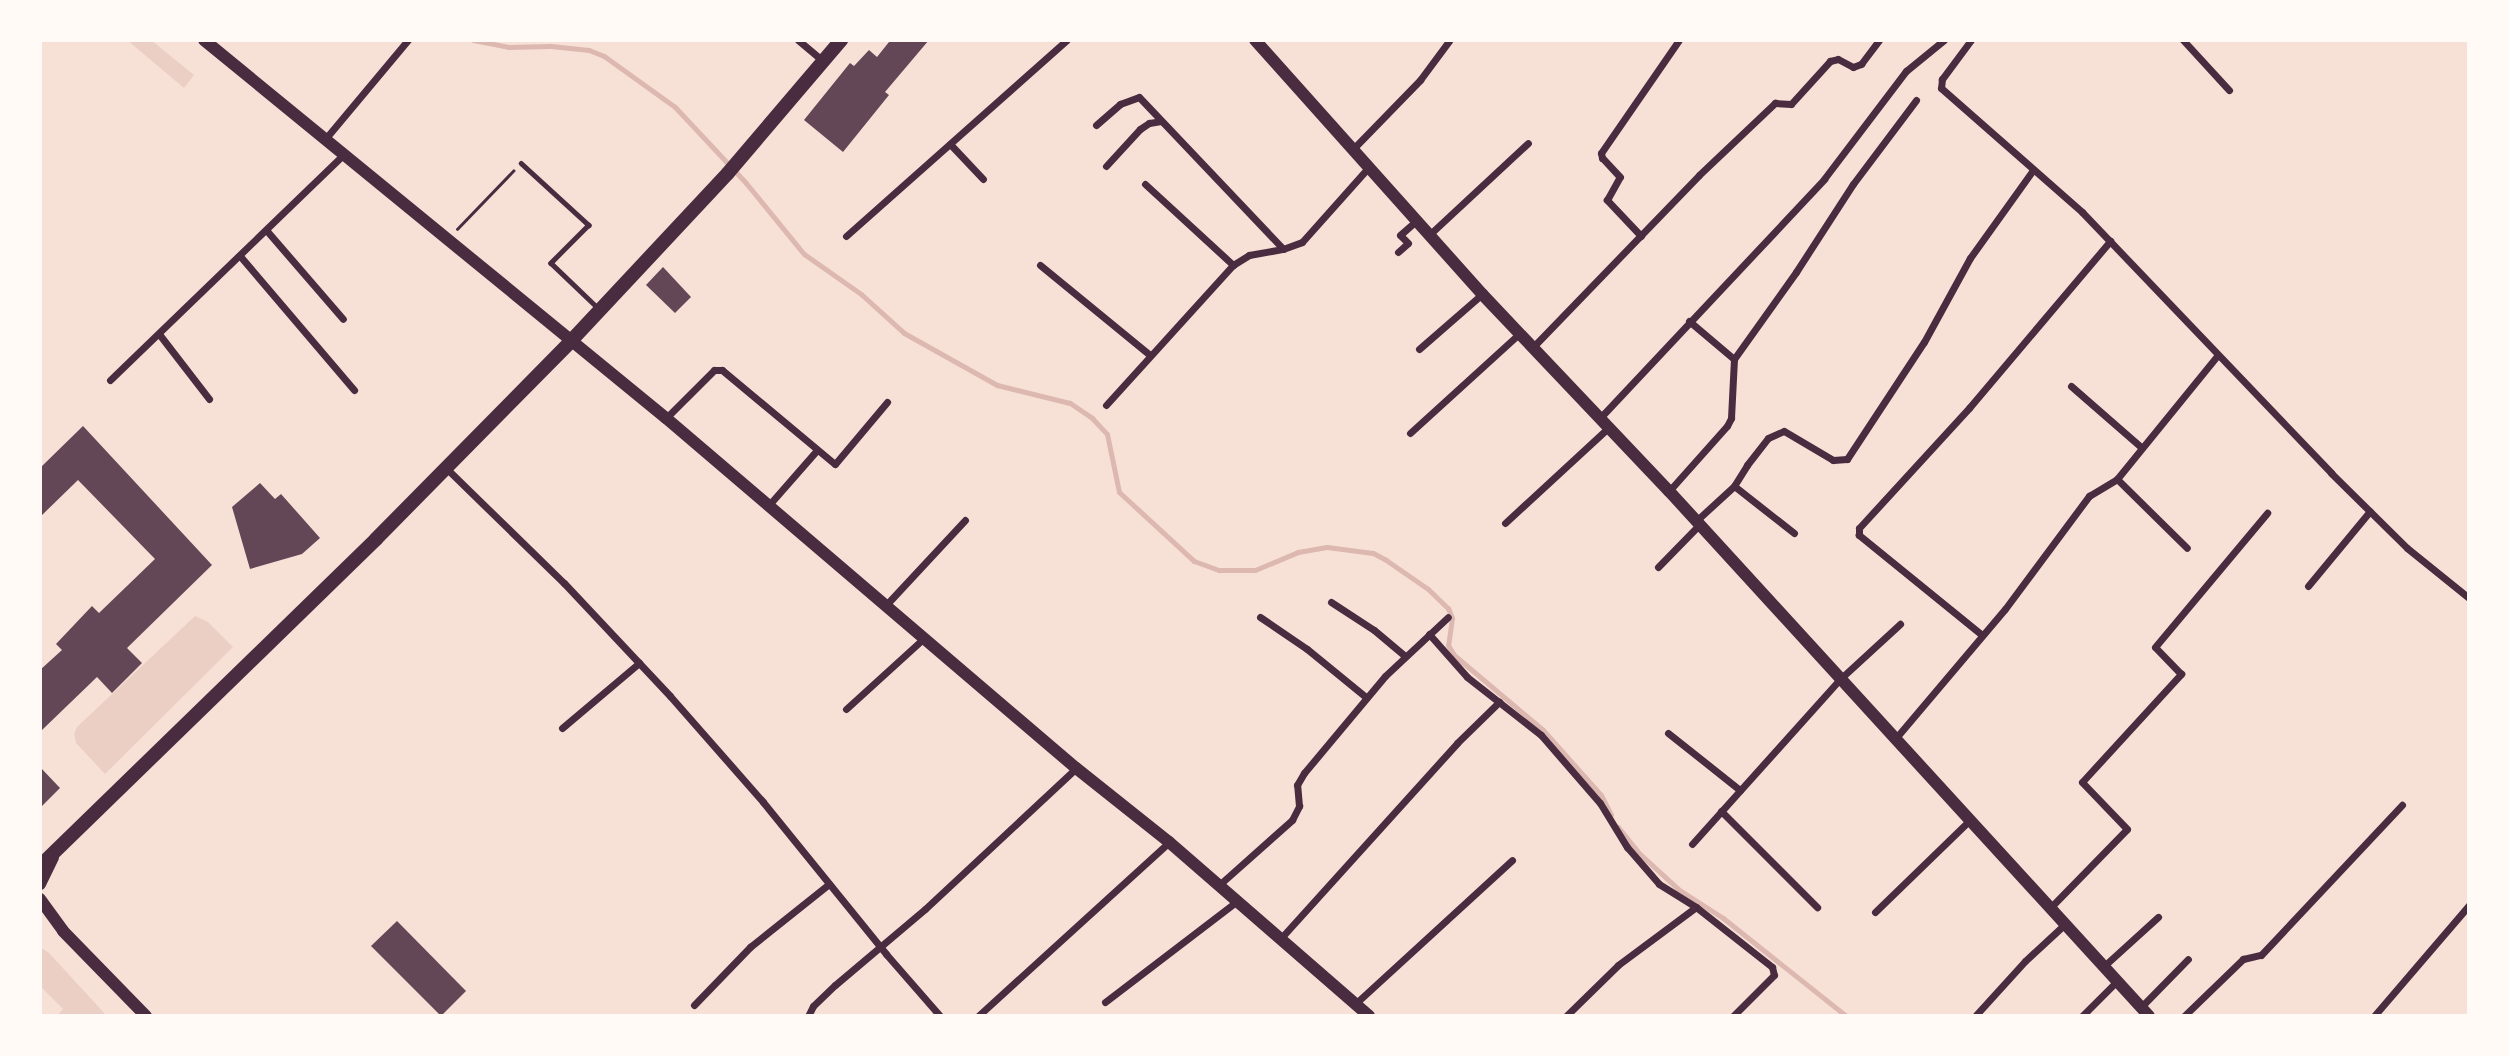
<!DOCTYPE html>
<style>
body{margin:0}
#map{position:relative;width:2509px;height:1056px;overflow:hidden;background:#f7e1d7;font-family:Karla,sans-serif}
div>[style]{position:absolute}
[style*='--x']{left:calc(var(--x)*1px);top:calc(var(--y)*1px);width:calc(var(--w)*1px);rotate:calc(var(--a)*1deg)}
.green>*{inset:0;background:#ebcfc5}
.stream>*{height:5px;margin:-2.5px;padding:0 2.5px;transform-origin:2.5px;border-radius:2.5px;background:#dcb8b0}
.building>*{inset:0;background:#644757}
.path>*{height:2.5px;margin:-1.25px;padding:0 1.25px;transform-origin:1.25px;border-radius:1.25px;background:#4a2c40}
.service>*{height:4.5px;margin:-2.25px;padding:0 2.25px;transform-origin:2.25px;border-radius:2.25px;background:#4a2c40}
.minor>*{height:7px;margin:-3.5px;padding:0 3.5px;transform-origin:3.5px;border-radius:3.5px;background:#4a2c40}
.tertiary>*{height:12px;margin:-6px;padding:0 6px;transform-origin:6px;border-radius:6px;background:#4a2c40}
.primary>*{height:14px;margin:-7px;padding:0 7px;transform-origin:7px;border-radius:7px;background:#4a2c40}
span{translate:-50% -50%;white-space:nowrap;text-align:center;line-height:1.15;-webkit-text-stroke:5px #fffaf5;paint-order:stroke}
.frame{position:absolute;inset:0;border:42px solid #fffaf5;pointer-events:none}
</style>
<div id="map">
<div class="green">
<div style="clip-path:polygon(127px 40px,151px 40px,194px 75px,184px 88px)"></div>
<div style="clip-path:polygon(195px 616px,208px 622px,233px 647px,105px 774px,76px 743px,74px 734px,77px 727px)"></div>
<div style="clip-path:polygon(40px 947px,49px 953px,107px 1016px,57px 1016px,63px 1009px,40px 986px)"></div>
</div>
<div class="stream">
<div style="--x:473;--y:40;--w:36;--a:11"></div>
<div style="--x:508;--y:47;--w:43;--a:-1.3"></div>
<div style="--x:551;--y:46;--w:38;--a:6"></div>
<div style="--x:589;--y:50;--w:16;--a:22"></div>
<div style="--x:604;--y:56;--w:87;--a:35.7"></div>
<div style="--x:675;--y:107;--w:104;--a:46.9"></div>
<div style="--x:746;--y:183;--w:92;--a:50.8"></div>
<div style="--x:804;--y:254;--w:70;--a:35.1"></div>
<div style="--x:861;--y:294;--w:58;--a:42.2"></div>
<div style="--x:904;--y:333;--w:107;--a:29.2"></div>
<div style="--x:997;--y:385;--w:75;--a:13.9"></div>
<div style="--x:1070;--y:403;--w:27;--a:34"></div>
<div style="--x:1092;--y:418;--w:22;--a:47"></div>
<div style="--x:1107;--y:434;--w:59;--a:78.3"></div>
<div style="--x:1119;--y:492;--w:102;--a:42.6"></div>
<div style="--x:1194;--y:561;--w:27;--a:20"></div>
<div style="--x:1219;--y:570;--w:36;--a:0"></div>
<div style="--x:1255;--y:570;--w:47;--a:-22.7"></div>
<div style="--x:1298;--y:552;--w:29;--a:-10"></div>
<div style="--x:1327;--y:547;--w:46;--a:7.4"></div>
<div style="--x:1373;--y:553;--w:15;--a:28"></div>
<div style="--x:1386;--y:560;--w:51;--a:34.6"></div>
<div style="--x:1428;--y:589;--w:28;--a:44"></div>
<div style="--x:1448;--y:608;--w:11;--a:68"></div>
<div style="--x:1452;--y:618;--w:27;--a:98"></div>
<div style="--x:1448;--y:645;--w:12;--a:59"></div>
<div style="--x:1454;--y:655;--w:116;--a:40.1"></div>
<div style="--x:1543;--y:730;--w:87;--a:48.3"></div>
<div style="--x:1601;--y:795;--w:22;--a:63"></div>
<div style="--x:1618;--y:827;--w:35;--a:51"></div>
<div style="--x:1640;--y:854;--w:52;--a:42.6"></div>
<div style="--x:1678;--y:889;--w:54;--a:32.8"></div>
<div style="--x:1723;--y:918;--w:157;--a:38.5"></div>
</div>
<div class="building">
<div style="clip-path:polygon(887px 40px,929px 40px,885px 92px,889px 95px,843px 152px,804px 120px,850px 63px,854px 66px,869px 50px,877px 57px,889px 42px)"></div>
<div style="clip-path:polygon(663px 267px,691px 297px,675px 313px,646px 285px)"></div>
<div style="clip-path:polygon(83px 426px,212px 565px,127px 648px,142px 663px,112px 693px,97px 677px,42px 730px,40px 670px,62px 650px,56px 644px,92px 606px,99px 613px,155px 559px,78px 480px,40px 517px,40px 468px)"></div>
<div style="clip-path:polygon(260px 483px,275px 499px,281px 494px,320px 538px,302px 554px,250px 569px,232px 507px)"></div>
<div style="clip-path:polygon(40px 767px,60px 788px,42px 806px,40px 805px)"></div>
<div style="clip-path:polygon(397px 921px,466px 991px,441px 1016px,371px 946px)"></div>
</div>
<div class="path">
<div style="--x:457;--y:229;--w:81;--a:-46"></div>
</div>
<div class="service">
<div style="--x:521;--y:163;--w:92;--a:42.4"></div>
<div style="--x:589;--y:225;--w:54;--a:135"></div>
<div style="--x:551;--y:263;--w:64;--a:43.7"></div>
</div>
<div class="minor">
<div style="--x:798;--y:40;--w:33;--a:40"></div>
<div style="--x:1971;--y:40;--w:49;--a:126.6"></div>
<div style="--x:1942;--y:79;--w:9;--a:96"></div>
<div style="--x:1941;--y:88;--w:188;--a:41.3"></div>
<div style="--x:2082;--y:212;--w:361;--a:46.3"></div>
<div style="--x:2331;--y:473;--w:107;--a:44.6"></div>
<div style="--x:2407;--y:548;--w:80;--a:38.9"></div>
<div style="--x:2183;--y:40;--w:68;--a:47.4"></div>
<div style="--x:1096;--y:125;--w:32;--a:-41"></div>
<div style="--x:1120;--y:104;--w:20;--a:-20"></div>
<div style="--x:1139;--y:97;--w:209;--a:46.5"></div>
<div style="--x:326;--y:138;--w:128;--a:-50.1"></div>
<div style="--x:950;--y:144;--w:48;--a:46.7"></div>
<div style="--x:1352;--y:150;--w:98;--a:-45.8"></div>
<div style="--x:1420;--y:80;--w:49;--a:-53.4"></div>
<div style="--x:1106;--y:166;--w:50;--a:-47.4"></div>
<div style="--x:1140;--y:129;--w:11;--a:-34"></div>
<div style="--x:1149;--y:123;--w:12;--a:-9"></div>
<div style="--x:1145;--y:184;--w:120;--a:42.6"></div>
<div style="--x:267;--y:231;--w:116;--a:49.2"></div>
<div style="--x:1429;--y:235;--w:135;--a:-42.9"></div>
<div style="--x:846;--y:236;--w:295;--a:-41.6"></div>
<div style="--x:1641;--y:236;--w:50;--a:-133.4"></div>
<div style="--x:1607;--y:200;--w:26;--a:-61"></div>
<div style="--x:1620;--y:177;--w:26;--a:-133"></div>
<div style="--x:1602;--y:158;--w:5;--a:-101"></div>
<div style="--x:1601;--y:153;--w:137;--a:-55.4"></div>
<div style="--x:1398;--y:252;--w:13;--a:-42"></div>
<div style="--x:1408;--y:243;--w:11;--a:-135"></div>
<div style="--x:1400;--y:235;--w:21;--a:-41"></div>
<div style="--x:240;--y:256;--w:176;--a:49.6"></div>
<div style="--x:1040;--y:265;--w:142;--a:39.3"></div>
<div style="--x:1689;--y:321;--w:59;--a:40.2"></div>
<div style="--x:1734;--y:359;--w:107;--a:-54.5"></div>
<div style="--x:1796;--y:272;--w:105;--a:-57.1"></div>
<div style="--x:1853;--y:184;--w:105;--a:-53.1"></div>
<div style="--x:159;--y:334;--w:82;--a:52.4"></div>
<div style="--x:1533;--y:347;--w:239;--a:-46"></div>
<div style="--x:1699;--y:175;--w:105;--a:-43.5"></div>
<div style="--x:1775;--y:103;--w:16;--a:4"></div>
<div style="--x:1791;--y:104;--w:58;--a:-47.8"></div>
<div style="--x:1830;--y:61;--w:8;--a:-14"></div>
<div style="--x:1838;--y:59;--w:17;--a:28"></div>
<div style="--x:1853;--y:67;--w:9;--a:-21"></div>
<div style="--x:1861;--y:64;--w:30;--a:-53"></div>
<div style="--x:1419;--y:349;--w:84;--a:-41.1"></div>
<div style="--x:110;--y:380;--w:325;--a:-44"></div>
<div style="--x:2071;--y:386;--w:93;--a:41.1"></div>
<div style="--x:1106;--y:405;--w:189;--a:-47.8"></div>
<div style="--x:1233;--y:265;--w:19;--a:-32"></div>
<div style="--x:1249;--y:255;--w:35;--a:-10"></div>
<div style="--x:1283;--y:249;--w:20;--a:-20"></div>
<div style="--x:1302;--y:242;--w:99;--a:-48.3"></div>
<div style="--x:666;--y:418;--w:68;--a:-45"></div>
<div style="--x:714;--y:370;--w:8;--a:0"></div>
<div style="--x:722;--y:370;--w:147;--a:39.8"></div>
<div style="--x:835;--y:464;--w:81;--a:-50"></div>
<div style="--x:1599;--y:419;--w:329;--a:-46.8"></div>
<div style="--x:1824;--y:179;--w:136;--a:-52.8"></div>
<div style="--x:1906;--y:71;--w:49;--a:-39.2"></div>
<div style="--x:1410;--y:433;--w:149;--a:-42.3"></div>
<div style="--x:446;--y:468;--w:165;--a:44.3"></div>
<div style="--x:564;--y:583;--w:155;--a:46.8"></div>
<div style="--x:670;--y:696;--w:141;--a:48.7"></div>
<div style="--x:763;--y:802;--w:196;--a:51"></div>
<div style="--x:886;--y:954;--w:82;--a:48.9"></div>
<div style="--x:2117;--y:479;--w:98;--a:44.6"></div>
<div style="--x:1669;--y:491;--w:87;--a:-48.3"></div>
<div style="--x:1727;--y:426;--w:9;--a:-63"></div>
<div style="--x:1731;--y:418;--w:59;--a:-87.1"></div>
<div style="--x:768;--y:506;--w:74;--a:-48.8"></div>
<div style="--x:1696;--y:521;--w:52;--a:-42.6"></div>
<div style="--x:1505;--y:523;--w:140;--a:-42.7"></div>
<div style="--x:1794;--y:533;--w:76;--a:-141.9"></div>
<div style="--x:1734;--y:486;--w:25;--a:-58"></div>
<div style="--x:1747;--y:465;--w:34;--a:-52"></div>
<div style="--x:1768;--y:438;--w:17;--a:-24"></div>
<div style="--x:1784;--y:431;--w:57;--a:30.6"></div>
<div style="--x:1833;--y:460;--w:14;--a:-4"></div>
<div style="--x:1847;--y:459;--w:140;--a:-56.7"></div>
<div style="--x:1924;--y:342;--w:96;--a:-61.3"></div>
<div style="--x:1970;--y:258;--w:108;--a:-54.4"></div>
<div style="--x:1658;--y:567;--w:59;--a:-45.7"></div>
<div style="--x:2308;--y:586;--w:97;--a:-50.4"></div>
<div style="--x:1331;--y:602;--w:51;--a:33.1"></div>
<div style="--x:1374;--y:630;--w:40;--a:40"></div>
<div style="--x:886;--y:605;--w:116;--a:-47.1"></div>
<div style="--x:1260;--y:617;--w:57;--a:34.2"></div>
<div style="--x:1307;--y:649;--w:77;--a:39.2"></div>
<div style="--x:1429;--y:634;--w:57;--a:48.5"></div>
<div style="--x:1467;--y:677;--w:94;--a:38.1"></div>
<div style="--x:1541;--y:735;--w:90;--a:49.1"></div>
<div style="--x:1600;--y:803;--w:52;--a:58.5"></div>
<div style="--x:1627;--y:847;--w:49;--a:49.1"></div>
<div style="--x:1659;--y:884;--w:44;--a:31.9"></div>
<div style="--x:1696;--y:907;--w:97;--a:38.3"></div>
<div style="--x:1772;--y:967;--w:8;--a:76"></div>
<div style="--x:1774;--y:975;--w:58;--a:135"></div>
<div style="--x:1982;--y:635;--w:159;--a:-140.9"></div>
<div style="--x:1859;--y:535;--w:7;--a:-90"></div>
<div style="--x:1859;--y:528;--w:163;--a:-47.5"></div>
<div style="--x:1969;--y:408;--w:219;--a:-49.8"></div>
<div style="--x:846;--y:709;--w:107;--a:-42.3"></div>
<div style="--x:562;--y:728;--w:101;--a:-40.2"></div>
<div style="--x:1668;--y:733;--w:92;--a:38.4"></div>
<div style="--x:1895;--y:739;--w:170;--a:-49.8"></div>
<div style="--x:2005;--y:609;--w:141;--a:-53.4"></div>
<div style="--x:2089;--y:496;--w:33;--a:-31"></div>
<div style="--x:2117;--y:479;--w:159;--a:-50.9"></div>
<div style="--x:1721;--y:811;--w:136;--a:45"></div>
<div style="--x:1692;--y:844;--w:220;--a:-48.1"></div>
<div style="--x:1839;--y:680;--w:83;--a:-42.6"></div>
<div style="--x:1219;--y:885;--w:98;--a:-41.7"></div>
<div style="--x:1292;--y:820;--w:16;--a:-63"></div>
<div style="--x:1299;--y:806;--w:21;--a:-95"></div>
<div style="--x:1297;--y:785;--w:14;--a:-60"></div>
<div style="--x:1304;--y:773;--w:126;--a:-50.1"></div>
<div style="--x:1385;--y:676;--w:86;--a:-43.1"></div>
<div style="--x:2050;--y:908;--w:110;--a:-45.7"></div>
<div style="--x:2127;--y:829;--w:65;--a:-133.8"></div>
<div style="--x:2082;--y:782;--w:147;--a:-47.5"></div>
<div style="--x:2181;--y:674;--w:37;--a:-134"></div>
<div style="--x:2155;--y:647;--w:175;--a:-50.1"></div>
<div style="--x:1875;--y:912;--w:131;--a:-44.1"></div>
<div style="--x:1281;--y:938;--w:263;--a:-47.9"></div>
<div style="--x:1457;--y:743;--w:59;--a:-44.3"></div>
<div style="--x:2104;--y:966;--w:73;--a:-42.2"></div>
<div style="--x:1105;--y:1002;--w:166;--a:-37.4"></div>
<div style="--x:1355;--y:1004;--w:213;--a:-42.5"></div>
<div style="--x:694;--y:1005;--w:81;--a:-46"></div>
<div style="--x:750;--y:947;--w:101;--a:-38.6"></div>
<div style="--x:2141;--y:1007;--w:67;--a:-45.6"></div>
<div style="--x:808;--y:1016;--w:11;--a:-63"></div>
<div style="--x:813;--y:1006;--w:30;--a:-44"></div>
<div style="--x:835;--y:985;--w:118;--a:-40.2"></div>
<div style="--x:925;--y:909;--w:207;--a:-43"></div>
<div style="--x:978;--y:1016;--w:258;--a:-42.3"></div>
<div style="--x:1566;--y:1016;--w:73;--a:-44.4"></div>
<div style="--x:1618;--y:965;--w:97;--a:-36.6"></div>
<div style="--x:1975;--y:1016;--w:74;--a:-47.7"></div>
<div style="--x:2025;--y:961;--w:54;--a:-42.8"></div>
<div style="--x:2082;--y:1016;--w:49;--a:-45"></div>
<div style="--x:2184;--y:1016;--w:82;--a:-44"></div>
<div style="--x:2243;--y:959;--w:18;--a:-13"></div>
<div style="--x:2261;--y:955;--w:206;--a:-46.8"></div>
<div style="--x:2374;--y:1016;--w:146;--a:-49.4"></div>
</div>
<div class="tertiary">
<div style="--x:204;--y:40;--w:597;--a:39.29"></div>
<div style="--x:666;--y:418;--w:539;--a:40.49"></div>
<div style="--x:1076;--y:768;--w:119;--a:38.5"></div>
<div style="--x:1169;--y:842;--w:265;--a:41"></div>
<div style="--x:1255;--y:40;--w:341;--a:48.2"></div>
<div style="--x:1482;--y:294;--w:272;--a:46.5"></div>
<div style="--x:1669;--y:491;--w:711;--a:47.56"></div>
<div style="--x:40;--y:884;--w:30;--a:-64"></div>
<div style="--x:40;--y:899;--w:39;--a:54"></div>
<div style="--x:63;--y:931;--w:119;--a:45.7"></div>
</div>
<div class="primary">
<div style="--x:40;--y:866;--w:469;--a:-44.2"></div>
<div style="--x:376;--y:539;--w:276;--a:-45.4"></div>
<div style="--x:570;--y:342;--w:231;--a:-46.9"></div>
<div style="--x:728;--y:173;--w:175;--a:-49.6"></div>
</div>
<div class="frame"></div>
</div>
